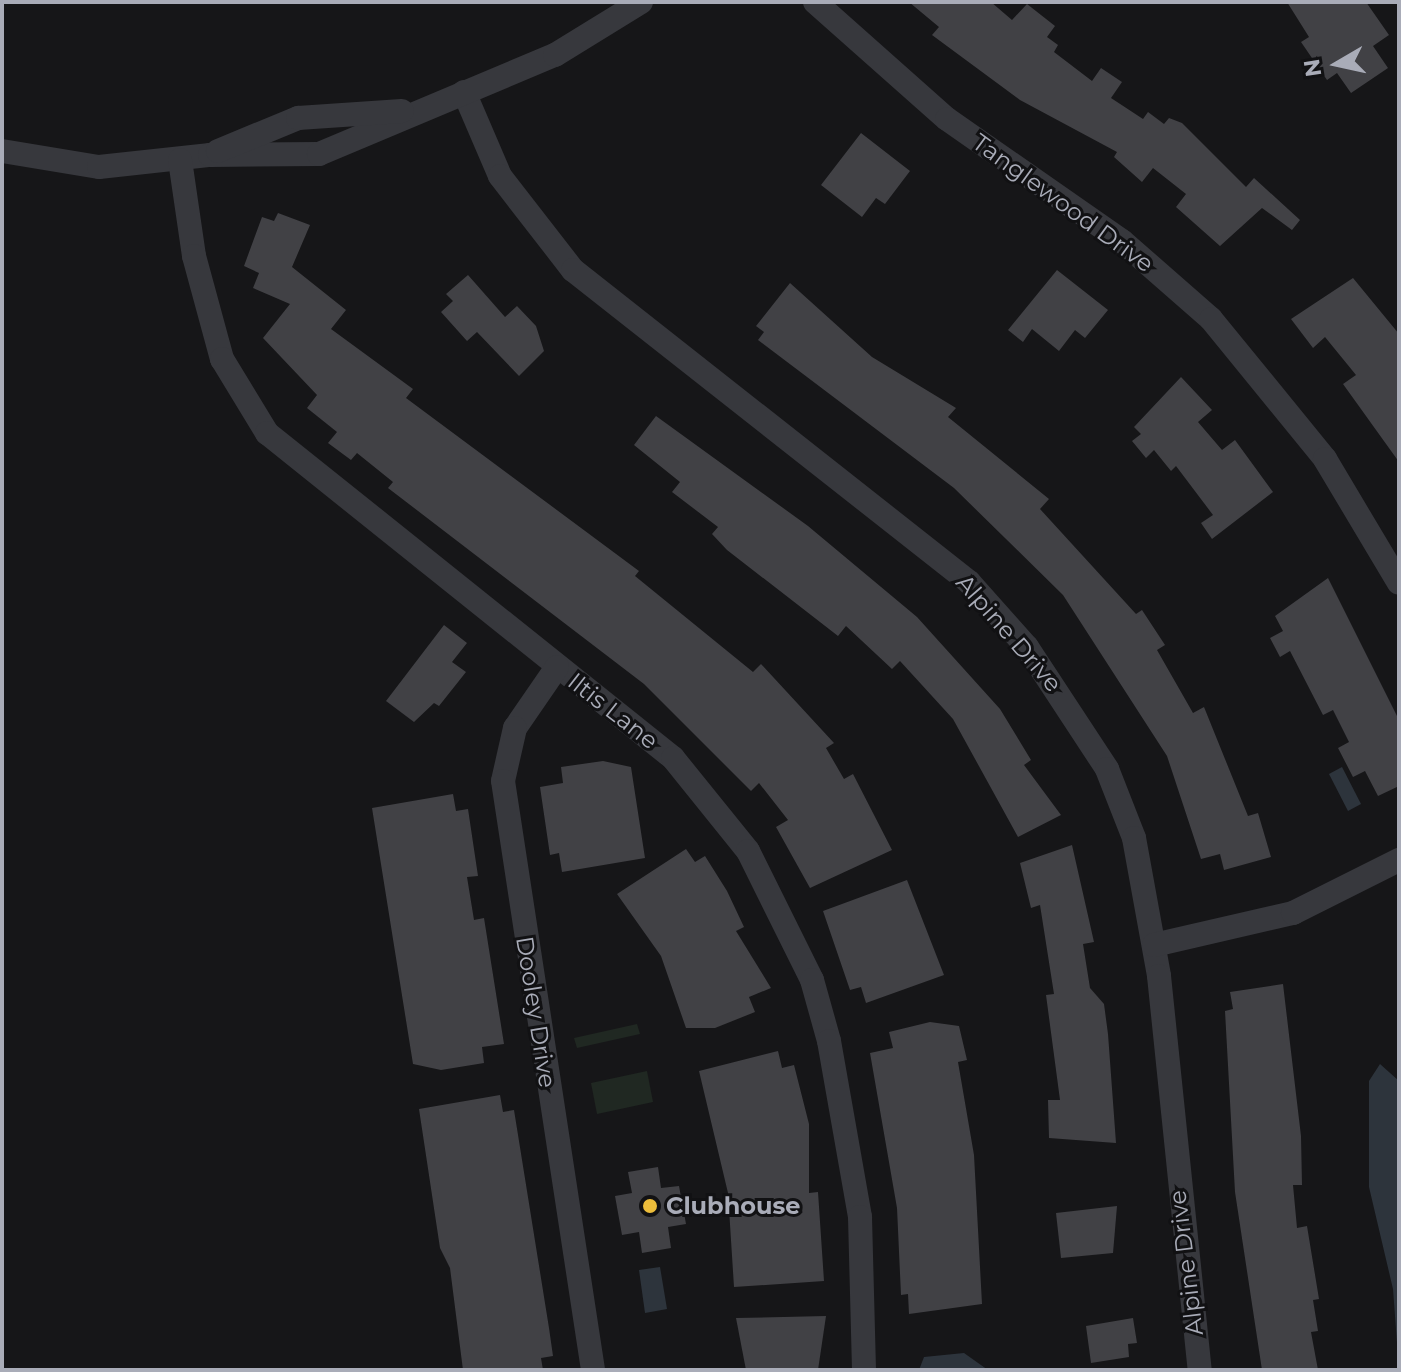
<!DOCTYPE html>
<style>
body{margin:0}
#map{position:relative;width:1401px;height:1372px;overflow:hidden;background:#161618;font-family:Montserrat,sans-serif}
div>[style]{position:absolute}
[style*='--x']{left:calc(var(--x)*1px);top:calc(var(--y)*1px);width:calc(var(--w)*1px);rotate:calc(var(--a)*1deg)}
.green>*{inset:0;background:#202822}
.water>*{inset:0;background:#2d343c}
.building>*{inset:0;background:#414145}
.minor>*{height:24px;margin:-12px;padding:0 12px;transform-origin:12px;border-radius:12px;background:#37383d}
.dots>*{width:22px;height:22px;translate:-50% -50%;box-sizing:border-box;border:4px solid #111113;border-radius:50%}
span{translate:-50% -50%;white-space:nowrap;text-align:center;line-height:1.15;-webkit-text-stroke:6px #111113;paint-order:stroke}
.street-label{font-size:24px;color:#a9acb8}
.poi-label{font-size:24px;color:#a9acb8;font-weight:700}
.left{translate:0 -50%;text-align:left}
.frame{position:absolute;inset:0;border:4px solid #a9acb8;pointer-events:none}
.north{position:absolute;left:1297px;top:24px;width:80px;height:80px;-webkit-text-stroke:6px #111113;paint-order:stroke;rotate:261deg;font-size:22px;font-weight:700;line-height:32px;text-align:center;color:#a9acb8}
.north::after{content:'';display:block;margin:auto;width:28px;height:36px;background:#a9acb8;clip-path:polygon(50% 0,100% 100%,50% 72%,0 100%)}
</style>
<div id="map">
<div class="green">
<div style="clip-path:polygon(637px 1024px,640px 1034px,577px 1048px,574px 1038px)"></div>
<div style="clip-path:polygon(647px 1071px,653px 1102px,597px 1114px,591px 1083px)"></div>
</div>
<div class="water">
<div style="clip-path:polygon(1342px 767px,1361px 804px,1348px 811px,1329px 774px)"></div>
<div style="clip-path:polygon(1380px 1064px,1399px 1081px,1399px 1370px,1393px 1289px,1369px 1187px,1369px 1081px)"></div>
<div style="clip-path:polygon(660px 1267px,667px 1309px,645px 1313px,639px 1270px)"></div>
<div style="clip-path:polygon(964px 1353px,988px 1370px,919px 1370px,924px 1357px)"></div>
</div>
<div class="building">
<div style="clip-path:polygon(909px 2px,991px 2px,1012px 20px,1027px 4px,1055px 26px,1047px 37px,1058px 45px,1054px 52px,1092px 81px,1101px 68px,1122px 82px,1111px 98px,1143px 119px,1148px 112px,1164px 124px,1169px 118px,1182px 123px,1246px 187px,1254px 178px,1300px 220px,1292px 230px,1262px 208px,1220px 246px,1176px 207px,1186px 194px,1153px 168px,1142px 182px,1114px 157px,1117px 152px,1020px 100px,932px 35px,939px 27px)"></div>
<div style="clip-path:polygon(1287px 2px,1366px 2px,1389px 35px,1373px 46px,1388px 68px,1351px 93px,1337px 73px,1327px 80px,1301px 42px,1309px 37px)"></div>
<div style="clip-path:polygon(861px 133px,910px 171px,885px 204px,876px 198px,862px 217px,821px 185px)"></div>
<div style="clip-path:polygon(278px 213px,310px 225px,292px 267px,346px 310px,331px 329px,413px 389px,406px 398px,639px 571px,635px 576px,753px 672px,761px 664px,834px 743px,826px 748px,844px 779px,853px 774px,892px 850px,810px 888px,776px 827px,788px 820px,759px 783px,751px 791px,644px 684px,388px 488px,393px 482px,357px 453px,351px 460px,328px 443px,337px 432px,307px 408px,317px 395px,263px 338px,290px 304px,253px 288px,259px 273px,244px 266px,262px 217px,274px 221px)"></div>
<div style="clip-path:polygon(1057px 270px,1108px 310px,1085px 338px,1075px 330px,1059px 351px,1032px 329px,1023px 342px,1008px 330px)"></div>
<div style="clip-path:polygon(468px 275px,505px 317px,517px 306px,536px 326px,544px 351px,519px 376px,477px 332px,467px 341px,441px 312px,453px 301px,446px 294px)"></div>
<div style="clip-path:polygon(1353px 278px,1399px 334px,1399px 462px,1343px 384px,1356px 375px,1325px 337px,1313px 348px,1291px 319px)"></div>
<div style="clip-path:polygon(790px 283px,872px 357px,956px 408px,948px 417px,1049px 499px,1040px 509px,1136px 614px,1142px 610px,1165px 645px,1157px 650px,1193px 713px,1204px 707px,1248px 816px,1258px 813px,1271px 857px,1224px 870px,1220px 854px,1201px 859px,1167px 756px,1063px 595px,954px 488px,758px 340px,764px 332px,756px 326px)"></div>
<div style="clip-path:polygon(1181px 377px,1212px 410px,1198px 422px,1222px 450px,1235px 440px,1273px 492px,1212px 539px,1201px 523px,1213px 515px,1176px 466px,1171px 471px,1154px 450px,1146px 458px,1132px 441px,1141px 434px,1134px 427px)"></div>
<div style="clip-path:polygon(656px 416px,808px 526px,917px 617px,1000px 709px,1031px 760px,1024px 765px,1061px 815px,1018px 837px,953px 719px,900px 661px,892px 669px,846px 626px,838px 636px,727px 550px,712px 534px,718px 527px,672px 492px,680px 482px,634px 445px)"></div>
<div style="clip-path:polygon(1328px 578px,1399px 720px,1399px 786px,1378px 796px,1365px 771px,1353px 777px,1338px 748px,1349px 742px,1333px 710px,1323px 715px,1290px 651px,1280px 657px,1270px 638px,1283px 631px,1275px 616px)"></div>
<div style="clip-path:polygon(444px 625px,467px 643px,452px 662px,466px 672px,439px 706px,434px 703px,414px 722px,386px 701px)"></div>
<div style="clip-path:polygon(603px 761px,631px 767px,645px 858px,562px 872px,559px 853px,550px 855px,540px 787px,563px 783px,561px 767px)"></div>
<div style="clip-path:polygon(453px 794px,456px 811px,468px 809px,478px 876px,467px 877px,474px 920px,484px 918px,504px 1044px,482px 1047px,484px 1063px,441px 1070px,413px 1064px,372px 808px)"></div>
<div style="clip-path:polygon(1072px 845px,1094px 942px,1083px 944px,1090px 988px,1104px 1004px,1108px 1034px,1116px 1143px,1049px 1138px,1048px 1100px,1060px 1100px,1046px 995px,1054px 994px,1040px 905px,1031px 908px,1020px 863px)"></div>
<div style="clip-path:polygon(686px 849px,695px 862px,705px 856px,727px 891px,744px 927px,736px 931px,771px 988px,749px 997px,755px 1012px,715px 1028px,686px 1028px,661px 956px,617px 894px)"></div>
<div style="clip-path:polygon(907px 880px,944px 975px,866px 1003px,861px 987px,850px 990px,823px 911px)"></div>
<div style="clip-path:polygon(1283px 984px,1301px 1136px,1302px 1185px,1293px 1185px,1297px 1228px,1307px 1226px,1319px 1299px,1313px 1300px,1318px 1331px,1311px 1332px,1318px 1370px,1262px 1370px,1235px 1192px,1225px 1011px,1233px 1009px,1230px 992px)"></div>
<div style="clip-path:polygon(930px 1022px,959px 1026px,967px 1060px,958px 1062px,974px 1155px,982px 1304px,909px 1314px,908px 1294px,901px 1295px,897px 1208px,870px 1053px,893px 1048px,889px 1032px)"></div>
<div style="clip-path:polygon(778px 1051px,782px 1068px,794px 1065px,809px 1124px,809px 1193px,818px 1192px,824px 1281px,734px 1287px,728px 1193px,699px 1071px)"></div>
<div style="clip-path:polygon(500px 1095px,503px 1112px,514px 1110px,549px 1328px,553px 1356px,541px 1358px,543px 1370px,463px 1370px,450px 1268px,440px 1248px,419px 1109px)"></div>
<div style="clip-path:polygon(658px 1167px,661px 1188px,679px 1186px,686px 1224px,668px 1227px,671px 1248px,642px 1253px,639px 1232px,622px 1235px,615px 1196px,632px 1193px,628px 1172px)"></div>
<div style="clip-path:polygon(1117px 1206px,1113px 1253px,1061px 1258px,1056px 1213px)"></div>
<div style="clip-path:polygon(826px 1316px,818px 1370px,746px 1370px,736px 1318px)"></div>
<div style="clip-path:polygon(1133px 1318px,1137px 1343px,1128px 1344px,1129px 1357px,1091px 1363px,1086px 1326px)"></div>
</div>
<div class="minor">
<div style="--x:815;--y:2;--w:176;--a:41.6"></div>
<div style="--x:947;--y:119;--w:213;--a:34.9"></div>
<div style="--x:1122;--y:241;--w:118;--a:41.2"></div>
<div style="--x:1211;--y:319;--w:181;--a:50.8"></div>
<div style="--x:1325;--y:459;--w:144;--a:59.2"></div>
<div style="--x:464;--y:92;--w:91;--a:66.8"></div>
<div style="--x:500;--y:176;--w:119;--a:52.2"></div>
<div style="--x:573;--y:270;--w:504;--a:38.23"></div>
<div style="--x:969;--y:582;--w:87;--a:48.3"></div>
<div style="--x:1027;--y:647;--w:146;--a:56.7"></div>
<div style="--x:1107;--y:769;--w:74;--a:68.6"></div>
<div style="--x:1134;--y:838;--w:140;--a:79.7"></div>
<div style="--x:1159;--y:976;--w:396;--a:84.1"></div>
<div style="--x:2;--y:151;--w:98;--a:9.4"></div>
<div style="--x:99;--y:167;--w:112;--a:-6.2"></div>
<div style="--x:210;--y:155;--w:109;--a:-0.5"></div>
<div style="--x:319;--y:154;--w:256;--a:-22.8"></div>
<div style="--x:555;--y:55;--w:101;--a:-31.6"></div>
<div style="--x:218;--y:151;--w:87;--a:-22.4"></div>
<div style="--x:298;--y:118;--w:104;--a:-3.9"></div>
<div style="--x:180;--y:160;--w:97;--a:81.7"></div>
<div style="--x:194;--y:256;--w:107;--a:74.8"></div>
<div style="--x:222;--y:359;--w:87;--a:58.7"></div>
<div style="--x:267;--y:433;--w:520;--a:38.68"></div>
<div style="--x:673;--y:758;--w:119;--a:51.1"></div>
<div style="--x:748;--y:851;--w:144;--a:63.6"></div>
<div style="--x:812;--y:980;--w:63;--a:74.4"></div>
<div style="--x:829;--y:1041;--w:179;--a:80"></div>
<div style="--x:860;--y:1217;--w:153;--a:88.5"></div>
<div style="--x:557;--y:667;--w:74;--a:124.5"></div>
<div style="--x:515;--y:728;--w:54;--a:102.8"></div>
<div style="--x:503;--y:781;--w:596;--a:81.31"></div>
<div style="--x:1154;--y:945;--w:143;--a:-13"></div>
<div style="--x:1293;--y:913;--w:119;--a:-26.6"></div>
</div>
<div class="dots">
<div style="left:650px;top:1206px;background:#ecbd3b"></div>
</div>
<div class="street-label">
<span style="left:1063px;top:203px;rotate:36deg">Tanglewood Drive</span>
<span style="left:1009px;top:633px;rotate:49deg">Alpine Drive</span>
<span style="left:613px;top:711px;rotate:38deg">Iltis Lane</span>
<span style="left:536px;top:1012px;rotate:81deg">Dooley Drive</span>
<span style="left:1186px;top:1263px;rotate:-97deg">Alpine Drive</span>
</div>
<div class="poi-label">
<span class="left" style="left:666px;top:1206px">Clubhouse</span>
</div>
<div class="frame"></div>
<div class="north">N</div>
</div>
